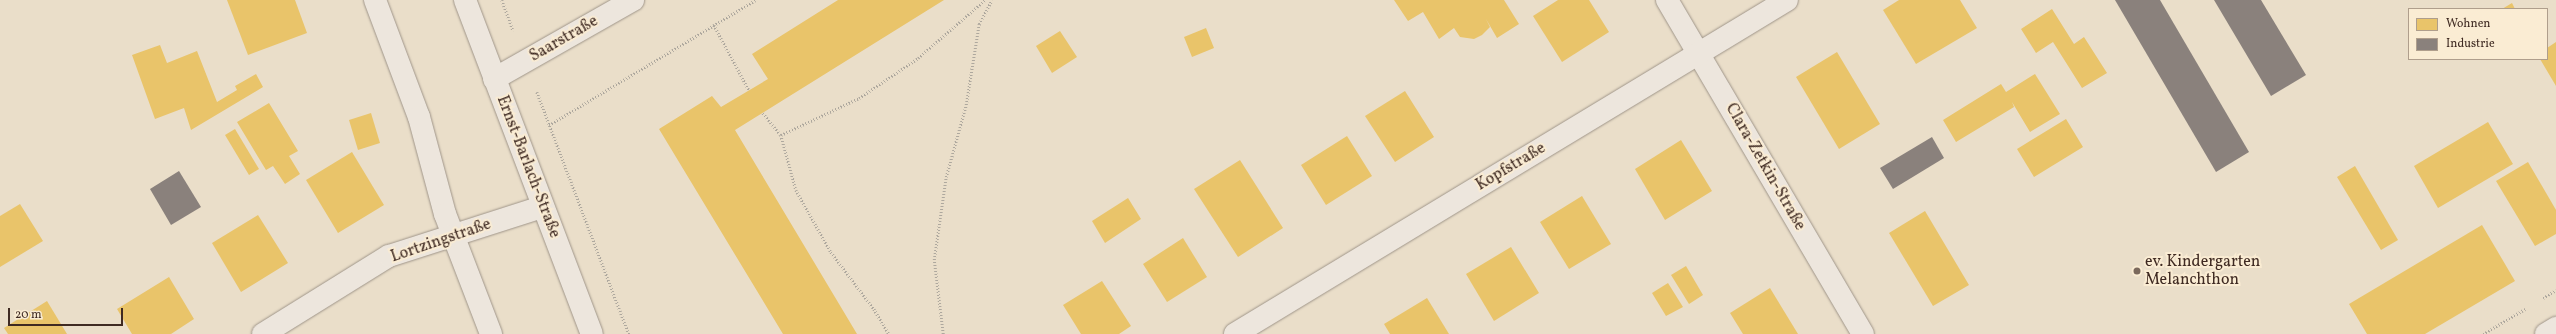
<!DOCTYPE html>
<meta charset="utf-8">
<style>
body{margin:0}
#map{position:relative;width:2556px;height:334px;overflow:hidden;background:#eadec9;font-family:Vollkorn,serif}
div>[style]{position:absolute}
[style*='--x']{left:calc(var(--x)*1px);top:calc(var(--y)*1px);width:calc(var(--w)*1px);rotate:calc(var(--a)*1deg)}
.homes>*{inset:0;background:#e9c46a}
.industry>*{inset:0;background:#8a817c}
.path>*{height:2.5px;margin-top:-1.25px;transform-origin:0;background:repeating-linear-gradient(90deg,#aea89e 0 1px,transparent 0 3px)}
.roads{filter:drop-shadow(0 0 1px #9f9589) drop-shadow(0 0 1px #9f9589)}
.service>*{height:22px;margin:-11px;padding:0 11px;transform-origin:11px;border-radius:11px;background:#ede6dd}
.minor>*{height:22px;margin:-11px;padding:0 11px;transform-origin:11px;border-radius:11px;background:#ede6dd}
.dots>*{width:11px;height:11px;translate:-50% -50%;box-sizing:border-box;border:2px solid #faecd3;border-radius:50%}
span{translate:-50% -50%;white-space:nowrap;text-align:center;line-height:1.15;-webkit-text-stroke:4px #faecd3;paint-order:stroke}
.street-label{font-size:16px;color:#3f2a22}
.poi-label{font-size:16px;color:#3f2a22}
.left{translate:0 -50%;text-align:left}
.legend{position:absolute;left:2408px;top:8px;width:140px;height:52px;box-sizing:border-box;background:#faecd3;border:1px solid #af9e8c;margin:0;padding:5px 7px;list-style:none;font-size:12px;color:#3f2a22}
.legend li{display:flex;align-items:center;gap:8px;height:20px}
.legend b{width:20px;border:1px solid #af9e8c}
.scale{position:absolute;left:8px;top:308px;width:115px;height:18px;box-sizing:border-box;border:2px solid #3f2a22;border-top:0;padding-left:5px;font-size:12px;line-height:14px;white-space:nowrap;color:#3f2a22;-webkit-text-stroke:3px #faecd3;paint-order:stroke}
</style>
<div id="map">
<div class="homes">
<div style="clip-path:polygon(227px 0,295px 0,307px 33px,248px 55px)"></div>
<div style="clip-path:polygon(838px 0,944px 0,735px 130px,857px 334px,783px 334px,659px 129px,712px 96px,721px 107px,768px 79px,752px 54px)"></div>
<div style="clip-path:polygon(1394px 0,1504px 0,1519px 24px,1497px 38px,1486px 19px,1490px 27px,1482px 35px,1474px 39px,1460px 37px,1454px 28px,1439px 39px,1423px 12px,1408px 21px)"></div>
<div style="clip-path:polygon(1558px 0,1589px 0,1609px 32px,1562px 62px,1533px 16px)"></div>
<div style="clip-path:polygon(1899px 0,1960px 0,1977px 28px,1916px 64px,1883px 10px)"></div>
<div style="clip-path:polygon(2512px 3px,2515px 9px,2502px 9px)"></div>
<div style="clip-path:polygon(2052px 9px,2074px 44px,2084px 37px,2107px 73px,2082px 88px,2053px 42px,2036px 53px,2021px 29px)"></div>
<div style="clip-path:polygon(1206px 28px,1214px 48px,1192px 57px,1184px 37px)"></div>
<div style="clip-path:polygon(1060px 31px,1077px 57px,1052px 73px,1036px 46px)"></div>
<div style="clip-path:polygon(2556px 42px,2556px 86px,2540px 59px,2547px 59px,2547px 48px)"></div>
<div style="clip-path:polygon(160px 45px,167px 63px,197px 51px,217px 102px,237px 90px,235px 86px,256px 74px,263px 87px,191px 130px,184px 108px,155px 119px,132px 55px)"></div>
<div style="clip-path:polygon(1837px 52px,1880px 124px,1839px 149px,1796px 77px)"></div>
<div style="clip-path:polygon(2035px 74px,2060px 114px,2030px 132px,2012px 102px,2014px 107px,1956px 142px,1943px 120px,2001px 84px,2006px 92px)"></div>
<div style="clip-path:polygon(1405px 91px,1434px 137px,1395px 162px,1365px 116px)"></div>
<div style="clip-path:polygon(269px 103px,298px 151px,289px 156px,300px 174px,285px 184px,273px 166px,266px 170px,237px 122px)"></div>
<div style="clip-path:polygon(371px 113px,380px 143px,358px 150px,349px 120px)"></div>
<div style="clip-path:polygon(2066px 119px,2083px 147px,2034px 177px,2017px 149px)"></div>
<div style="clip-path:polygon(2488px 122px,2513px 164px,2438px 208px,2414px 166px)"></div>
<div style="clip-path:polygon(235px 129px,259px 169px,249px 175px,225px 135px)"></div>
<div style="clip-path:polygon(1347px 136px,1372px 176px,1326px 205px,1301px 165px)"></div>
<div style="clip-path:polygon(1681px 140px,1712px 191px,1665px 220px,1635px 169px)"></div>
<div style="clip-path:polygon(352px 152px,384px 205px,338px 233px,306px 180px)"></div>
<div style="clip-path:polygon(1240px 160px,1283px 228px,1238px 257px,1194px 189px)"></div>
<div style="clip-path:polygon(2528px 162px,2556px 210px,2556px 234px,2535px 246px,2496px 181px)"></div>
<div style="clip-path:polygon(2355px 166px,2398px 240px,2381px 250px,2337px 177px)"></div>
<div style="clip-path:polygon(1582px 196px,1611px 244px,1569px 269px,1540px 222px)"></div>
<div style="clip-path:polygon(1128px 198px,1141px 219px,1105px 243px,1092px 221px)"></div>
<div style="clip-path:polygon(20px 204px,43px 241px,0 267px,0 216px)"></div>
<div style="clip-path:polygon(1925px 211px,1969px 285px,1933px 306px,1889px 233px)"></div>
<div style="clip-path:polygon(258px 215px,288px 263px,241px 292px,212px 243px)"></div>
<div style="clip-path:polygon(2482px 225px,2515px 281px,2425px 334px,2367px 334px,2349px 304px)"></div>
<div style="clip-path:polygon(1183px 238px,1207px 277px,1167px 302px,1143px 264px)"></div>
<div style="clip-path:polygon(1511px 247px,1539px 293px,1494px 321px,1466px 274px)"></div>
<div style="clip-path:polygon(1686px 266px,1703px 295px,1689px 304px,1671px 275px)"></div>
<div style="clip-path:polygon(169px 277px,194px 319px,171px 334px,132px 334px,117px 309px)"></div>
<div style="clip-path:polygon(1102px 281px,1131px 326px,1119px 334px,1081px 334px,1063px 305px)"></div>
<div style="clip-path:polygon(1668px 283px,1683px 307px,1666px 316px,1652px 293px)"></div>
<div style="clip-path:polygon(1770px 288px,1798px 334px,1743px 334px,1730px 313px)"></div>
<div style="clip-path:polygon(1427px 298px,1449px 334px,1390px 334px,1384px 324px)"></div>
<div style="clip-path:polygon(47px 301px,67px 334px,8px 334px,4px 328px)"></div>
</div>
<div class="industry">
<div style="clip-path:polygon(2115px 0,2160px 0,2249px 152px,2216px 172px)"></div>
<div style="clip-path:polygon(2214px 0,2261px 0,2306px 75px,2271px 96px)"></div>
<div style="clip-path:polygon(1932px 137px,1944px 158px,1893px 189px,1880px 168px)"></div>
<div style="clip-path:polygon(179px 171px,201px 207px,171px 225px,150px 189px)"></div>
</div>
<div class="path">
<div style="--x:502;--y:0;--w:33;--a:70"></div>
<div style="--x:714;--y:25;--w:74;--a:61.7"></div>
<div style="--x:537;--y:92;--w:259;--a:69.2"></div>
<div style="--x:763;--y:113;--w:28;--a:51"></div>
<div style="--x:781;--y:135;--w:57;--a:74.7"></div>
<div style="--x:796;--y:190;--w:71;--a:60.6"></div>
<div style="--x:831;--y:252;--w:71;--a:53"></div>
<div style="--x:874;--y:309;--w:29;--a:59"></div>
<div style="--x:549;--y:125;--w:241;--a:-31.2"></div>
<div style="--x:781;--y:135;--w:86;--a:-25.4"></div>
<div style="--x:859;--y:98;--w:71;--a:-34.1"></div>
<div style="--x:918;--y:58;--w:89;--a:-40.9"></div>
<div style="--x:2543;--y:298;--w:15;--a:-32"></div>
<div style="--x:943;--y:334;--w:75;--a:-96.9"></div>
<div style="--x:934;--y:260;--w:84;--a:-81.8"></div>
<div style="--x:946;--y:177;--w:75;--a:-74.5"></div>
<div style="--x:966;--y:105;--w:82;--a:-80.9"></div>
<div style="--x:979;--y:24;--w:27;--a:-62"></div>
<div style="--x:2483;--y:334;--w:49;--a:-30.8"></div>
</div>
<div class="roads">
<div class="service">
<div style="--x:375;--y:0;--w:125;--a:69.4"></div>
<div style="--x:419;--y:117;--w:100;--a:75"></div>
<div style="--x:445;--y:214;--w:129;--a:69"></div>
</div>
<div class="minor">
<div style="--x:465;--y:0;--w:357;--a:69.2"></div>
<div style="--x:1667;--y:0;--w:387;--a:59.6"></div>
<div style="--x:494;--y:79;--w:160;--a:-29.6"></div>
<div style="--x:263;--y:334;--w:148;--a:-31.8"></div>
<div style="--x:389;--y:256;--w:161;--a:-17.8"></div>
<div style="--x:1235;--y:334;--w:645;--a:-31.18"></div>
<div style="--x:2546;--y:334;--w:12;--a:-31"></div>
</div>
</div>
<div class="dots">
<div style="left:2137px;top:271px;background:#7b695c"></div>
</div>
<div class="street-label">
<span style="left:564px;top:39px;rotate:-30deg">Saarstraße</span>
<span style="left:528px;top:167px;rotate:69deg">Ernst-Barlach-Straße</span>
<span style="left:1511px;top:167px;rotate:-31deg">Kopfstraße</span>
<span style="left:1765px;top:167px;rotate:60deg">Clara-Zetkin-Straße</span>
<span style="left:441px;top:241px;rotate:-19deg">Lortzingstraße</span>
</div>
<div class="poi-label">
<span class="left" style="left:2145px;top:271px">ev. Kindergarten<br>Melanchthon</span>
</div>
<ul class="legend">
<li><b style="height:11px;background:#e9c46a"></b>Wohnen</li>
<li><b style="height:11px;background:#8a817c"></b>Industrie</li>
</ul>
<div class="scale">20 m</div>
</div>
